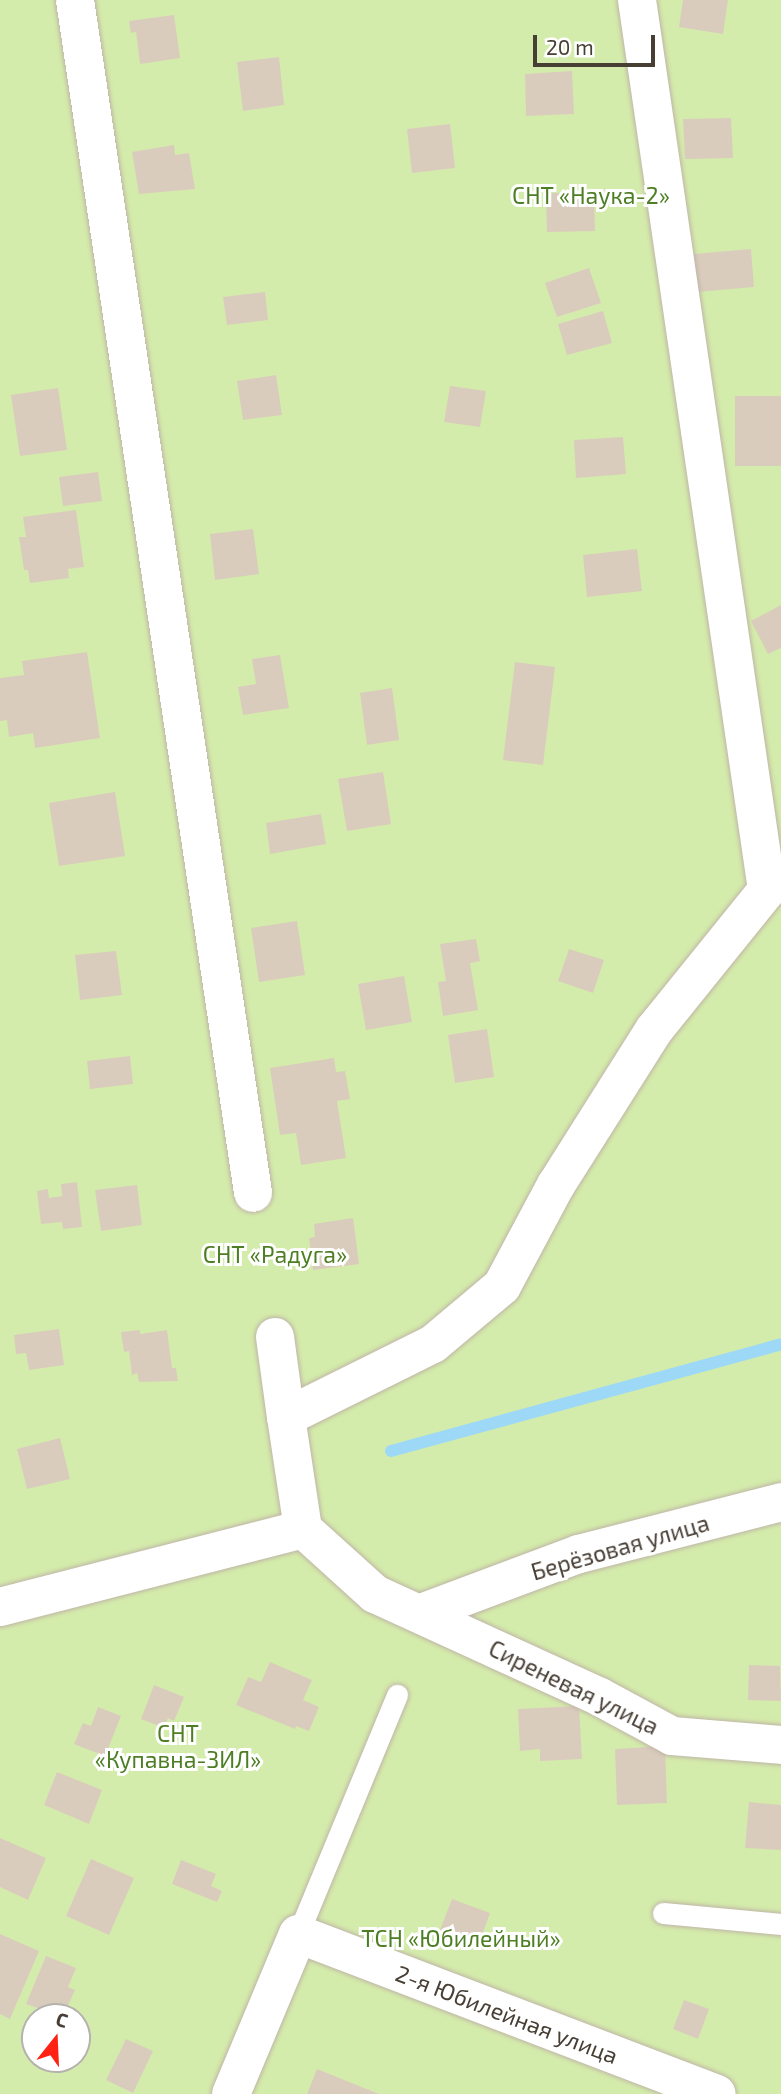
<!DOCTYPE html>
<meta charset="utf-8">
<style>
body{margin:0}
#map{position:relative;width:781px;height:2094px;overflow:hidden;background:#f4eee6;font-family:"Exo 2",sans-serif}
div>[style]{position:absolute}
[style*='--x']{left:calc(var(--x)*1px);top:calc(var(--y)*1px);width:calc(var(--w)*1px);rotate:calc(var(--a)*1deg)}
.green>*{inset:0;background:#d4ecab}
.stream>*{height:12px;margin:-6px;padding:0 6px;transform-origin:6px;border-radius:6px;background:#9dd9f6}
.building>*{inset:0;background:#daccbd}
.roads{filter:drop-shadow(0 0 2px #c0b5a7) drop-shadow(0 0 2px #c0b5a7)}
.lane>*{height:21px;margin:-10.5px;padding:0 10.5px;transform-origin:10.5px;border-radius:10.5px;background:#fff}
.street>*{height:38px;margin:-19px;padding:0 19px;transform-origin:19px;border-radius:19px;background:#fff}
span{translate:-50% -50%;white-space:nowrap;text-align:center;line-height:1.15;-webkit-text-stroke:6px #fff;paint-order:stroke}
.park-label{font-size:23px;color:#4d7e23}
.street-label{font-size:23px;color:#473e34}
.north{position:absolute;left:21px;top:2003px;width:70px;height:70px;box-sizing:border-box;background:#fff;border:2px solid #b5b2ae;border-radius:50%;rotate:18deg;font-size:19px;font-weight:700;line-height:28px;text-align:center;color:#473e34}
.north::after{content:'';display:block;margin:auto;width:24px;height:32px;background:#ff2112;clip-path:polygon(50% 0,100% 100%,50% 72%,0 100%)}
.scale{position:absolute;left:533px;top:35px;width:122px;height:32px;box-sizing:border-box;border:4px solid #473e34;border-top:0;padding-left:9px;font-size:21px;line-height:24px;white-space:nowrap;color:#473e34;-webkit-text-stroke:5px #fff;paint-order:stroke}
</style>
<div id="map">
<div class="green">
<div style="clip-path:polygon(evenodd,0 0,781px 0,781px 2094px,0 2094px,0 0,35px 2017px,77px 2017px,77px 2059px,35px 2059px,35px 2017px)"></div>
</div>
<div class="stream">
<div style="--x:391;--y:1451;--w:404;--a:-15.3"></div>
</div>
<div class="building">
<div style="clip-path:polygon(683px 0,728px 0,723px 34px,679px 27px)"></div>
<div style="clip-path:polygon(174px 15px,180px 58px,140px 64px,136px 32px,131px 33px,129px 21px)"></div>
<div style="clip-path:polygon(279px 57px,284px 105px,243px 111px,237px 62px)"></div>
<div style="clip-path:polygon(572px 71px,574px 114px,526px 116px,525px 74px)"></div>
<div style="clip-path:polygon(731px 118px,733px 158px,685px 159px,683px 119px)"></div>
<div style="clip-path:polygon(450px 124px,455px 168px,412px 173px,407px 129px)"></div>
<div style="clip-path:polygon(174px 145px,175px 155px,189px 153px,195px 189px,139px 194px,132px 152px)"></div>
<div style="clip-path:polygon(546px 193px,594px 193px,595px 231px,547px 232px)"></div>
<div style="clip-path:polygon(751px 249px,754px 287px,697px 292px,694px 254px)"></div>
<div style="clip-path:polygon(589px 268px,601px 303px,557px 317px,545px 283px)"></div>
<div style="clip-path:polygon(265px 292px,268px 320px,227px 325px,223px 297px)"></div>
<div style="clip-path:polygon(603px 311px,612px 343px,567px 355px,558px 324px)"></div>
<div style="clip-path:polygon(276px 375px,282px 415px,243px 420px,237px 381px)"></div>
<div style="clip-path:polygon(450px 386px,486px 391px,480px 427px,444px 422px)"></div>
<div style="clip-path:polygon(58px 388px,67px 450px,20px 456px,11px 395px)"></div>
<div style="clip-path:polygon(735px 396px,781px 396px,781px 466px,735px 466px)"></div>
<div style="clip-path:polygon(623px 437px,626px 474px,576px 478px,574px 440px)"></div>
<div style="clip-path:polygon(98px 472px,102px 501px,63px 506px,59px 477px)"></div>
<div style="clip-path:polygon(76px 510px,84px 567px,68px 569px,69px 578px,30px 583px,28px 570px,24px 570px,19px 537px,26px 537px,23px 517px)"></div>
<div style="clip-path:polygon(253px 529px,259px 574px,215px 580px,210px 534px)"></div>
<div style="clip-path:polygon(637px 549px,642px 591px,587px 597px,583px 555px)"></div>
<div style="clip-path:polygon(781px 605px,781px 648px,768px 654px,751px 621px)"></div>
<div style="clip-path:polygon(87px 652px,100px 738px,35px 748px,33px 733px,9px 737px,7px 720px,0 721px,0 678px,24px 675px,22px 661px)"></div>
<div style="clip-path:polygon(280px 655px,289px 708px,243px 715px,238px 687px,256px 684px,252px 659px)"></div>
<div style="clip-path:polygon(515px 662px,555px 667px,543px 765px,503px 760px)"></div>
<div style="clip-path:polygon(392px 688px,399px 740px,367px 745px,360px 693px)"></div>
<div style="clip-path:polygon(383px 772px,391px 824px,347px 831px,338px 779px)"></div>
<div style="clip-path:polygon(115px 792px,125px 856px,59px 866px,49px 803px)"></div>
<div style="clip-path:polygon(321px 814px,326px 844px,270px 854px,266px 823px)"></div>
<div style="clip-path:polygon(297px 921px,305px 975px,259px 982px,251px 928px)"></div>
<div style="clip-path:polygon(476px 939px,480px 961px,470px 963px,478px 1010px,443px 1016px,438px 982px,446px 981px,440px 944px)"></div>
<div style="clip-path:polygon(569px 949px,604px 960px,593px 993px,558px 981px)"></div>
<div style="clip-path:polygon(116px 951px,122px 995px,80px 1000px,75px 955px)"></div>
<div style="clip-path:polygon(404px 976px,412px 1022px,366px 1030px,358px 984px)"></div>
<div style="clip-path:polygon(487px 1029px,494px 1077px,455px 1083px,448px 1035px)"></div>
<div style="clip-path:polygon(130px 1056px,133px 1084px,90px 1089px,87px 1061px)"></div>
<div style="clip-path:polygon(334px 1058px,336px 1072px,345px 1071px,350px 1099px,337px 1101px,346px 1158px,301px 1165px,296px 1133px,280px 1135px,270px 1068px)"></div>
<div style="clip-path:polygon(77px 1182px,82px 1227px,63px 1229px,62px 1222px,41px 1224px,37px 1191px,48px 1189px,49px 1198px,62px 1196px,61px 1184px)"></div>
<div style="clip-path:polygon(137px 1185px,142px 1225px,101px 1231px,95px 1190px)"></div>
<div style="clip-path:polygon(353px 1218px,359px 1264px,313px 1270px,309px 1238px,315px 1237px,314px 1224px)"></div>
<div style="clip-path:polygon(59px 1329px,64px 1365px,29px 1370px,26px 1353px,16px 1354px,14px 1335px)"></div>
<div style="clip-path:polygon(140px 1330px,140px 1334px,167px 1330px,172px 1368px,176px 1368px,178px 1381px,139px 1382px,137px 1373px,132px 1375px,129px 1351px,124px 1352px,121px 1332px)"></div>
<div style="clip-path:polygon(60px 1438px,70px 1479px,27px 1489px,17px 1449px)"></div>
<div style="clip-path:polygon(270px 1662px,312px 1680px,303px 1700px,319px 1707px,309px 1731px,296px 1726px,295px 1729px,236px 1705px,248px 1677px,261px 1682px)"></div>
<div style="clip-path:polygon(749px 1665px,780px 1666px,781px 1701px,748px 1700px)"></div>
<div style="clip-path:polygon(154px 1685px,184px 1697px,174px 1721px,168px 1718px,164px 1728px,141px 1719px)"></div>
<div style="clip-path:polygon(579px 1706px,582px 1759px,540px 1761px,540px 1749px,520px 1751px,518px 1709px)"></div>
<div style="clip-path:polygon(98px 1707px,121px 1716px,105px 1756px,74px 1744px,83px 1723px,91px 1726px)"></div>
<div style="clip-path:polygon(665px 1746px,667px 1803px,617px 1805px,615px 1749px)"></div>
<div style="clip-path:polygon(57px 1772px,102px 1790px,89px 1824px,44px 1805px)"></div>
<div style="clip-path:polygon(749px 1802px,781px 1805px,781px 1850px,745px 1848px)"></div>
<div style="clip-path:polygon(0 1838px,46px 1858px,28px 1900px,0 1887px)"></div>
<div style="clip-path:polygon(91px 1859px,134px 1878px,109px 1935px,66px 1916px)"></div>
<div style="clip-path:polygon(181px 1860px,216px 1874px,211px 1886px,222px 1891px,217px 1902px,172px 1884px)"></div>
<div style="clip-path:polygon(452px 1899px,490px 1913px,477px 1949px,438px 1935px)"></div>
<div style="clip-path:polygon(0 1934px,39px 1951px,10px 2019px,0 2014px)"></div>
<div style="clip-path:polygon(46px 1956px,76px 1968px,68px 1987px,75px 1990px,63px 2017px,26px 2004px)"></div>
<div style="clip-path:polygon(684px 2000px,709px 2009px,698px 2039px,673px 2029px)"></div>
<div style="clip-path:polygon(126px 2039px,153px 2051px,133px 2093px,106px 2080px)"></div>
<div style="clip-path:polygon(317px 2069px,379px 2094px,307px 2094px)"></div>
</div>
<div class="roads">
<div class="lane">
<div style="--x:663;--y:1913;--w:119;--a:5.3"></div>
<div style="--x:298;--y:1934;--w:259;--a:-67.5"></div>
</div>
<div class="street">
<div style="--x:75;--y:0;--w:1206;--a:81.51"></div>
<div style="--x:275;--y:1337;--w:81;--a:82.2"></div>
<div style="--x:303;--y:1529;--w:113;--a:-98.6"></div>
<div style="--x:286;--y:1417;--w:164;--a:-26.4"></div>
<div style="--x:433;--y:1344;--w:90;--a:-40"></div>
<div style="--x:502;--y:1286;--w:115;--a:-61.9"></div>
<div style="--x:556;--y:1185;--w:183;--a:-57.7"></div>
<div style="--x:654;--y:1030;--w:180;--a:-51.1"></div>
<div style="--x:767;--y:890;--w:899;--a:-98.31"></div>
<div style="--x:0;--y:1607;--w:313;--a:-14.4"></div>
<div style="--x:303;--y:1529;--w:97;--a:42.1"></div>
<div style="--x:375;--y:1594;--w:247;--a:24.6"></div>
<div style="--x:600;--y:1697;--w:82;--a:28.4"></div>
<div style="--x:672;--y:1736;--w:109;--a:4.7"></div>
<div style="--x:421;--y:1613;--w:169;--a:-20.5"></div>
<div style="--x:579;--y:1554;--w:209;--a:-14.4"></div>
<div style="--x:231;--y:2094;--w:173;--a:-67.3"></div>
<div style="--x:298;--y:1934;--w:448;--a:20.9"></div>
</div>
</div>
<div class="park-label">
<span style="left:591px;top:195px">СНТ «Наука-2»</span>
<span style="left:275px;top:1254px">СНТ «Радуга»</span>
<span style="left:178px;top:1746px">СНТ<br>«Купавна-ЗИЛ»</span>
<span style="left:461px;top:1938px">ТСН «Юбилейный»</span>
</div>
<div class="street-label">
<span style="left:620px;top:1547px;rotate:-16deg">Берёзовая улица</span>
<span style="left:574px;top:1687px;rotate:26deg">Сиреневая улица</span>
<span style="left:507px;top:2014px;rotate:21deg">2-я Юбилейная улица</span>
</div>
<div class="north">С</div>
<div class="scale">20 m</div>
</div>
